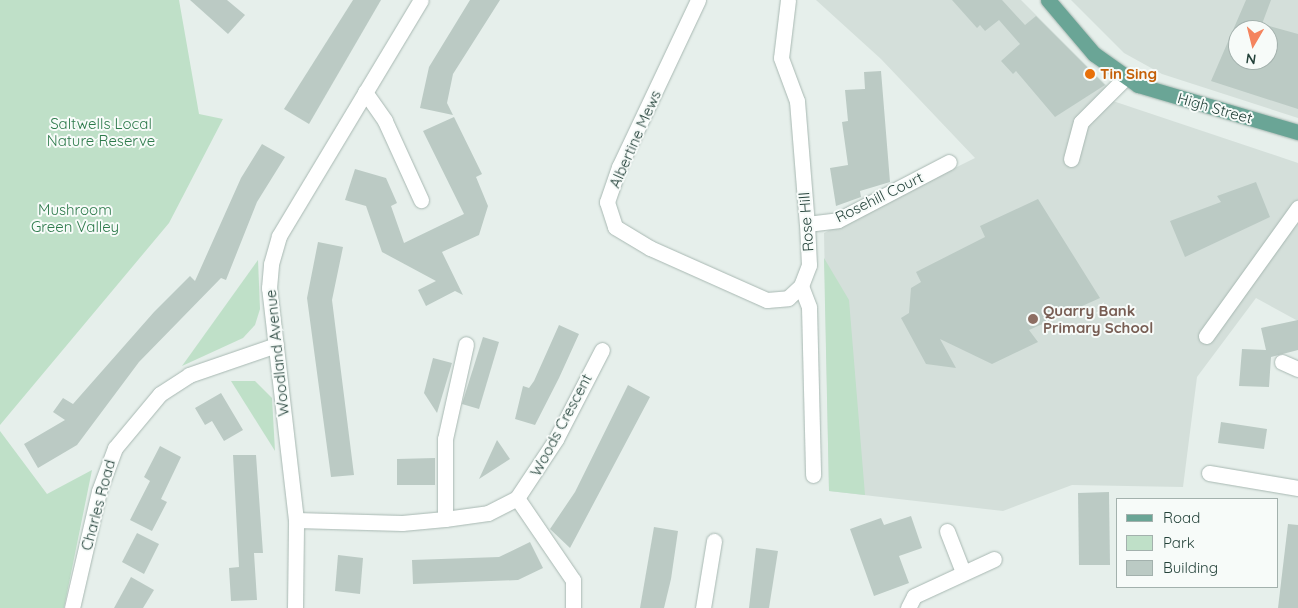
<!DOCTYPE html>
<style>
body{margin:0}
#map{position:relative;width:1298px;height:608px;overflow:hidden;background:#e6efeb;font-family:Quicksand,sans-serif}
div>[style]{position:absolute}
[style*='--x']{left:calc(var(--x)*1px);top:calc(var(--y)*1px);width:calc(var(--w)*1px);rotate:calc(var(--a)*1deg)}
.built>*{inset:0;background:#d4dfda}
.green>*{inset:0;background:#bfe0c8}
.building>*{inset:0;background:#bbcac4}
.roads{filter:drop-shadow(0 0 1px #a8b8b2) drop-shadow(0 0 1px #a8b8b2)}
.minor>*{height:15px;margin:-7.5px;padding:0 7.5px;transform-origin:7.5px;border-radius:7.5px;background:#fff}
.major>*{height:15px;margin:-7.5px;padding:0 7.5px;transform-origin:7.5px;border-radius:7.5px;background:#6aa596}
.dots>*{width:14px;height:14px;translate:-50% -50%;box-sizing:border-box;border:2px solid #f7fbf9;border-radius:50%}
span{translate:-50% -50%;white-space:nowrap;text-align:center;line-height:1.15;-webkit-text-stroke:4px #f7fbf9;paint-order:stroke}
.food-label{font-size:15px;color:#c56008;font-weight:700}
.left{translate:0 -50%;text-align:left}
.street-label{font-size:15px;color:#24423a}
.park-label{font-size:15px;color:#2d7a4b}
.education-label{font-size:15px;color:#785e54;font-weight:700}
.legend{position:absolute;left:1116px;top:498px;width:162px;height:90px;box-sizing:border-box;background:#f7fbf9;border:1px solid #a3b1ad;margin:0;padding:6px 9px;list-style:none;font-size:15px;color:#24423a}
.legend li{display:flex;align-items:center;gap:10px;height:25px}
.legend b{width:25px;border:1px solid #a3b1ad}
.north{position:absolute;left:1228px;top:20px;width:50px;height:50px;box-sizing:border-box;background:#f7fbf9;border:1px solid #a3b1ad;border-radius:50%;rotate:188deg;font-size:14px;font-weight:700;line-height:20px;text-align:center;color:#24423a}
.north::after{content:'';display:block;margin:auto;width:18px;height:22px;background:#f4845f;clip-path:polygon(50% 0,100% 100%,50% 72%,0 100%)}
</style>
<div id="map">
<div class="built">
<div style="clip-path:polygon(816px 0,1021px 0,1108px 87px,1098px 96px,1298px 163px,1298px 321px,1256px 298px,1197px 377px,1183px 487px,1072px 485px,1003px 511px,829px 491px,824px 233px,975px 158px,881px 59px)"></div>
<div style="clip-path:polygon(evenodd,1071px 0,1298px 0,1298px 118px,1162px 74px,1124px 53px,1071px 0,1238px 30px,1268px 30px,1268px 60px,1238px 60px,1238px 30px)"></div>
</div>
<div class="green">
<div style="clip-path:polygon(0 0,179px 0,199px 114px,223px 119px,169px 223px,0 425px)"></div>
<div style="clip-path:polygon(824px 258px,849px 300px,865px 495px,829px 491px)"></div>
<div style="clip-path:polygon(258px 260px,260px 309px,255px 325px,243px 338px,182px 366px)"></div>
<div style="clip-path:polygon(231px 381px,255px 381px,272px 398px,275px 451px)"></div>
<div style="clip-path:polygon(0 431px,47px 494px,92px 470px,64px 608px,0 608px)"></div>
</div>
<div class="building">
<div style="clip-path:polygon(190px 0,227px 0,245px 15px,228px 34px)"></div>
<div style="clip-path:polygon(353px 0,381px 0,309px 124px,284px 109px)"></div>
<div style="clip-path:polygon(470px 0,500px 0,453px 74px,447px 103px,453px 115px,420px 108px,429px 67px)"></div>
<div style="clip-path:polygon(952px 0,1002px 0,1025px 25px,1036px 16px,1105px 85px,1055px 117px,1016px 71px,1013px 74px,1001px 61px,1020px 44px,999px 20px,985px 31px,980px 25px,977px 28px)"></div>
<div style="clip-path:polygon(evenodd,1246px 0,1271px 0,1262px 24px,1298px 34px,1298px 109px,1211px 81px,1246px 0,1238px 30px,1268px 30px,1268px 60px,1238px 60px,1238px 30px)"></div>
<div style="clip-path:polygon(881px 71px,890px 182px,860px 191px,861px 197px,836px 206px,830px 168px,848px 165px,842px 122px,848px 121px,845px 90px,865px 89px,864px 72px)"></div>
<div style="clip-path:polygon(454px 117px,482px 174px,476px 177px,488px 206px,479px 235px,442px 252px,463px 295px,455px 291px,426px 306px,418px 290px,436px 281px,382px 252px,366px 206px,345px 200px,355px 169px,386px 178px,397px 203px,391px 206px,404px 243px,464px 214px,423px 131px)"></div>
<div style="clip-path:polygon(262px 144px,285px 157px,257px 202px,226px 280px,221px 278px,139px 362px,77px 445px,38px 468px,24px 444px,65px 420px,53px 412px,63px 398px,73px 404px,154px 312px,190px 276px,195px 281px,241px 178px)"></div>
<div style="clip-path:polygon(1256px 182px,1270px 217px,1185px 257px,1170px 221px,1221px 202px,1217px 196px)"></div>
<div style="clip-path:polygon(1038px 199px,1100px 298px,1029px 330px,1038px 342px,992px 364px,940px 339px,956px 368px,926px 364px,901px 318px,909px 313px,911px 288px,921px 282px,916px 272px,985px 237px,980px 226px)"></div>
<div style="clip-path:polygon(318px 242px,343px 247px,332px 300px,354px 475px,331px 477px,307px 298px)"></div>
<div style="clip-path:polygon(1298px 320px,1298px 350px,1271px 357px,1269px 387px,1239px 386px,1242px 349px,1266px 350px,1261px 328px)"></div>
<div style="clip-path:polygon(559px 325px,579px 334px,559px 378px,535px 425px,515px 419px,523px 386px,529px 388px,534px 381px)"></div>
<div style="clip-path:polygon(483px 337px,499px 342px,479px 409px,462px 404px)"></div>
<div style="clip-path:polygon(433px 358px,452px 363px,437px 413px,424px 393px)"></div>
<div style="clip-path:polygon(628px 385px,650px 397px,570px 548px,550px 529px,575px 492px)"></div>
<div style="clip-path:polygon(221px 393px,243px 430px,224px 441px,212px 421px,205px 425px,195px 408px)"></div>
<div style="clip-path:polygon(1221px 422px,1267px 429px,1264px 449px,1218px 443px)"></div>
<div style="clip-path:polygon(497px 440px,510px 459px,479px 479px)"></div>
<div style="clip-path:polygon(160px 446px,181px 457px,161px 499px,167px 502px,152px 531px,130px 520px,150px 481px,144px 477px)"></div>
<div style="clip-path:polygon(233px 455px,256px 455px,263px 553px,254px 553px,257px 600px,231px 601px,229px 568px,239px 567px)"></div>
<div style="clip-path:polygon(435px 458px,435px 485px,397px 485px,397px 459px)"></div>
<div style="clip-path:polygon(1109px 492px,1110px 565px,1079px 565px,1078px 493px)"></div>
<div style="clip-path:polygon(911px 516px,922px 548px,899px 556px,909px 583px,874px 596px,850px 529px,881px 518px,884px 525px)"></div>
<div style="clip-path:polygon(1288px 524px,1298px 525px,1298px 608px,1278px 608px)"></div>
<div style="clip-path:polygon(654px 527px,678px 531px,671px 579px,664px 608px,640px 608px)"></div>
<div style="clip-path:polygon(137px 533px,159px 544px,144px 574px,122px 562px)"></div>
<div style="clip-path:polygon(530px 542px,543px 568px,518px 580px,413px 584px,412px 560px,499px 557px)"></div>
<div style="clip-path:polygon(756px 548px,778px 551px,769px 608px,749px 608px)"></div>
<div style="clip-path:polygon(338px 555px,363px 558px,360px 594px,335px 591px)"></div>
<div style="clip-path:polygon(131px 577px,154px 590px,143px 608px,114px 608px)"></div>
</div>
<div class="roads">
<div class="minor">
<div style="--x:698;--y:0;--w:185;--a:115.3"></div>
<div style="--x:619;--y:167;--w:37;--a:109"></div>
<div style="--x:607;--y:202;--w:26;--a:72"></div>
<div style="--x:615;--y:227;--w:41;--a:31"></div>
<div style="--x:650;--y:248;--w:128;--a:24"></div>
<div style="--x:767;--y:300;--w:21;--a:-5"></div>
<div style="--x:788;--y:298;--w:18;--a:-43"></div>
<div style="--x:788;--y:0;--w:58;--a:96.9"></div>
<div style="--x:781;--y:58;--w:46;--a:69.6"></div>
<div style="--x:797;--y:101;--w:123;--a:85.4"></div>
<div style="--x:807;--y:224;--w:41;--a:87.2"></div>
<div style="--x:809;--y:265;--w:22;--a:111"></div>
<div style="--x:801;--y:286;--w:22;--a:69"></div>
<div style="--x:809;--y:307;--w:168;--a:88.6"></div>
<div style="--x:365;--y:92;--w:35;--a:55"></div>
<div style="--x:385;--y:121;--w:87;--a:65.5"></div>
<div style="--x:1071;--y:159;--w:38;--a:-75"></div>
<div style="--x:1081;--y:122;--w:62;--a:-45"></div>
<div style="--x:807;--y:224;--w:31;--a:-7"></div>
<div style="--x:838;--y:220;--w:125;--a:-27.6"></div>
<div style="--x:1206;--y:336;--w:158;--a:-54.3"></div>
<div style="--x:1282;--y:362;--w:17;--a:24"></div>
<div style="--x:1209;--y:473;--w:90;--a:9.6"></div>
<div style="--x:517;--y:498;--w:99;--a:55.7"></div>
<div style="--x:573;--y:580;--w:28;--a:90"></div>
<div style="--x:445;--y:519;--w:80;--a:-90"></div>
<div style="--x:445;--y:439;--w:97;--a:-77.5"></div>
<div style="--x:296;--y:520;--w:106;--a:1.6"></div>
<div style="--x:402;--y:523;--w:43;--a:-5.3"></div>
<div style="--x:445;--y:519;--w:43;--a:-7.9"></div>
<div style="--x:488;--y:513;--w:33;--a:-27"></div>
<div style="--x:517;--y:498;--w:71;--a:-56.5"></div>
<div style="--x:556;--y:439;--w:100;--a:-62.7"></div>
<div style="--x:947;--y:531;--w:44;--a:68.7"></div>
<div style="--x:72;--y:608;--w:120;--a:-77"></div>
<div style="--x:99;--y:491;--w:46;--a:-69.6"></div>
<div style="--x:115;--y:448;--w:70;--a:-50.2"></div>
<div style="--x:160;--y:394;--w:35;--a:-33"></div>
<div style="--x:189;--y:375;--w:92;--a:-19"></div>
<div style="--x:295;--y:608;--w:88;--a:-89.3"></div>
<div style="--x:296;--y:520;--w:234;--a:-96.6"></div>
<div style="--x:269;--y:288;--w:24;--a:-85"></div>
<div style="--x:271;--y:264;--w:29;--a:-74"></div>
<div style="--x:279;--y:236;--w:275;--a:-59"></div>
<div style="--x:703;--y:608;--w:68;--a:-80.7"></div>
<div style="--x:908;--y:608;--w:13;--a:-63"></div>
<div style="--x:914;--y:596;--w:88;--a:-24.8"></div>
</div>
<div class="major">
<div style="--x:1048;--y:0;--w:71;--a:49.6"></div>
<div style="--x:1094;--y:54;--w:54;--a:35.2"></div>
<div style="--x:1138;--y:85;--w:167;--a:16.4"></div>
</div>
</div>
<div class="dots">
<div style="left:1090px;top:74px;background:#e8710a"></div>
<div style="left:1033px;top:319px;background:#8d6e63"></div>
</div>
<div class="food-label">
<span class="left" style="left:1100px;top:74px">Tin Sing</span>
</div>
<div class="street-label">
<span style="left:1215px;top:108px;rotate:16deg">High Street</span>
<span style="left:635px;top:139px;rotate:-66deg">Albertine Mews</span>
<span style="left:879px;top:197px;rotate:-26deg">Rosehill Court</span>
<span style="left:806px;top:222px;rotate:-94deg">Rose Hill</span>
<span style="left:277px;top:353px;rotate:-96deg">Woodland Avenue</span>
<span style="left:561px;top:425px;rotate:-62deg">Woods Crescent</span>
<span style="left:98px;top:505px;rotate:-75deg">Charles Road</span>
</div>
<div class="park-label">
<span style="left:101px;top:132px">Saltwells Local<br>Nature Reserve</span>
<span style="left:75px;top:218px">Mushroom<br>Green Valley</span>
</div>
<div class="education-label">
<span class="left" style="left:1043px;top:319px">Quarry Bank<br>Primary School</span>
</div>
<ul class="legend">
<li><b style="height:6px;background:#6aa596"></b>Road</li>
<li><b style="height:14px;background:#bfe0c8"></b>Park</li>
<li><b style="height:14px;background:#bbcac4"></b>Building</li>
</ul>
<div class="north">N</div>
</div>
